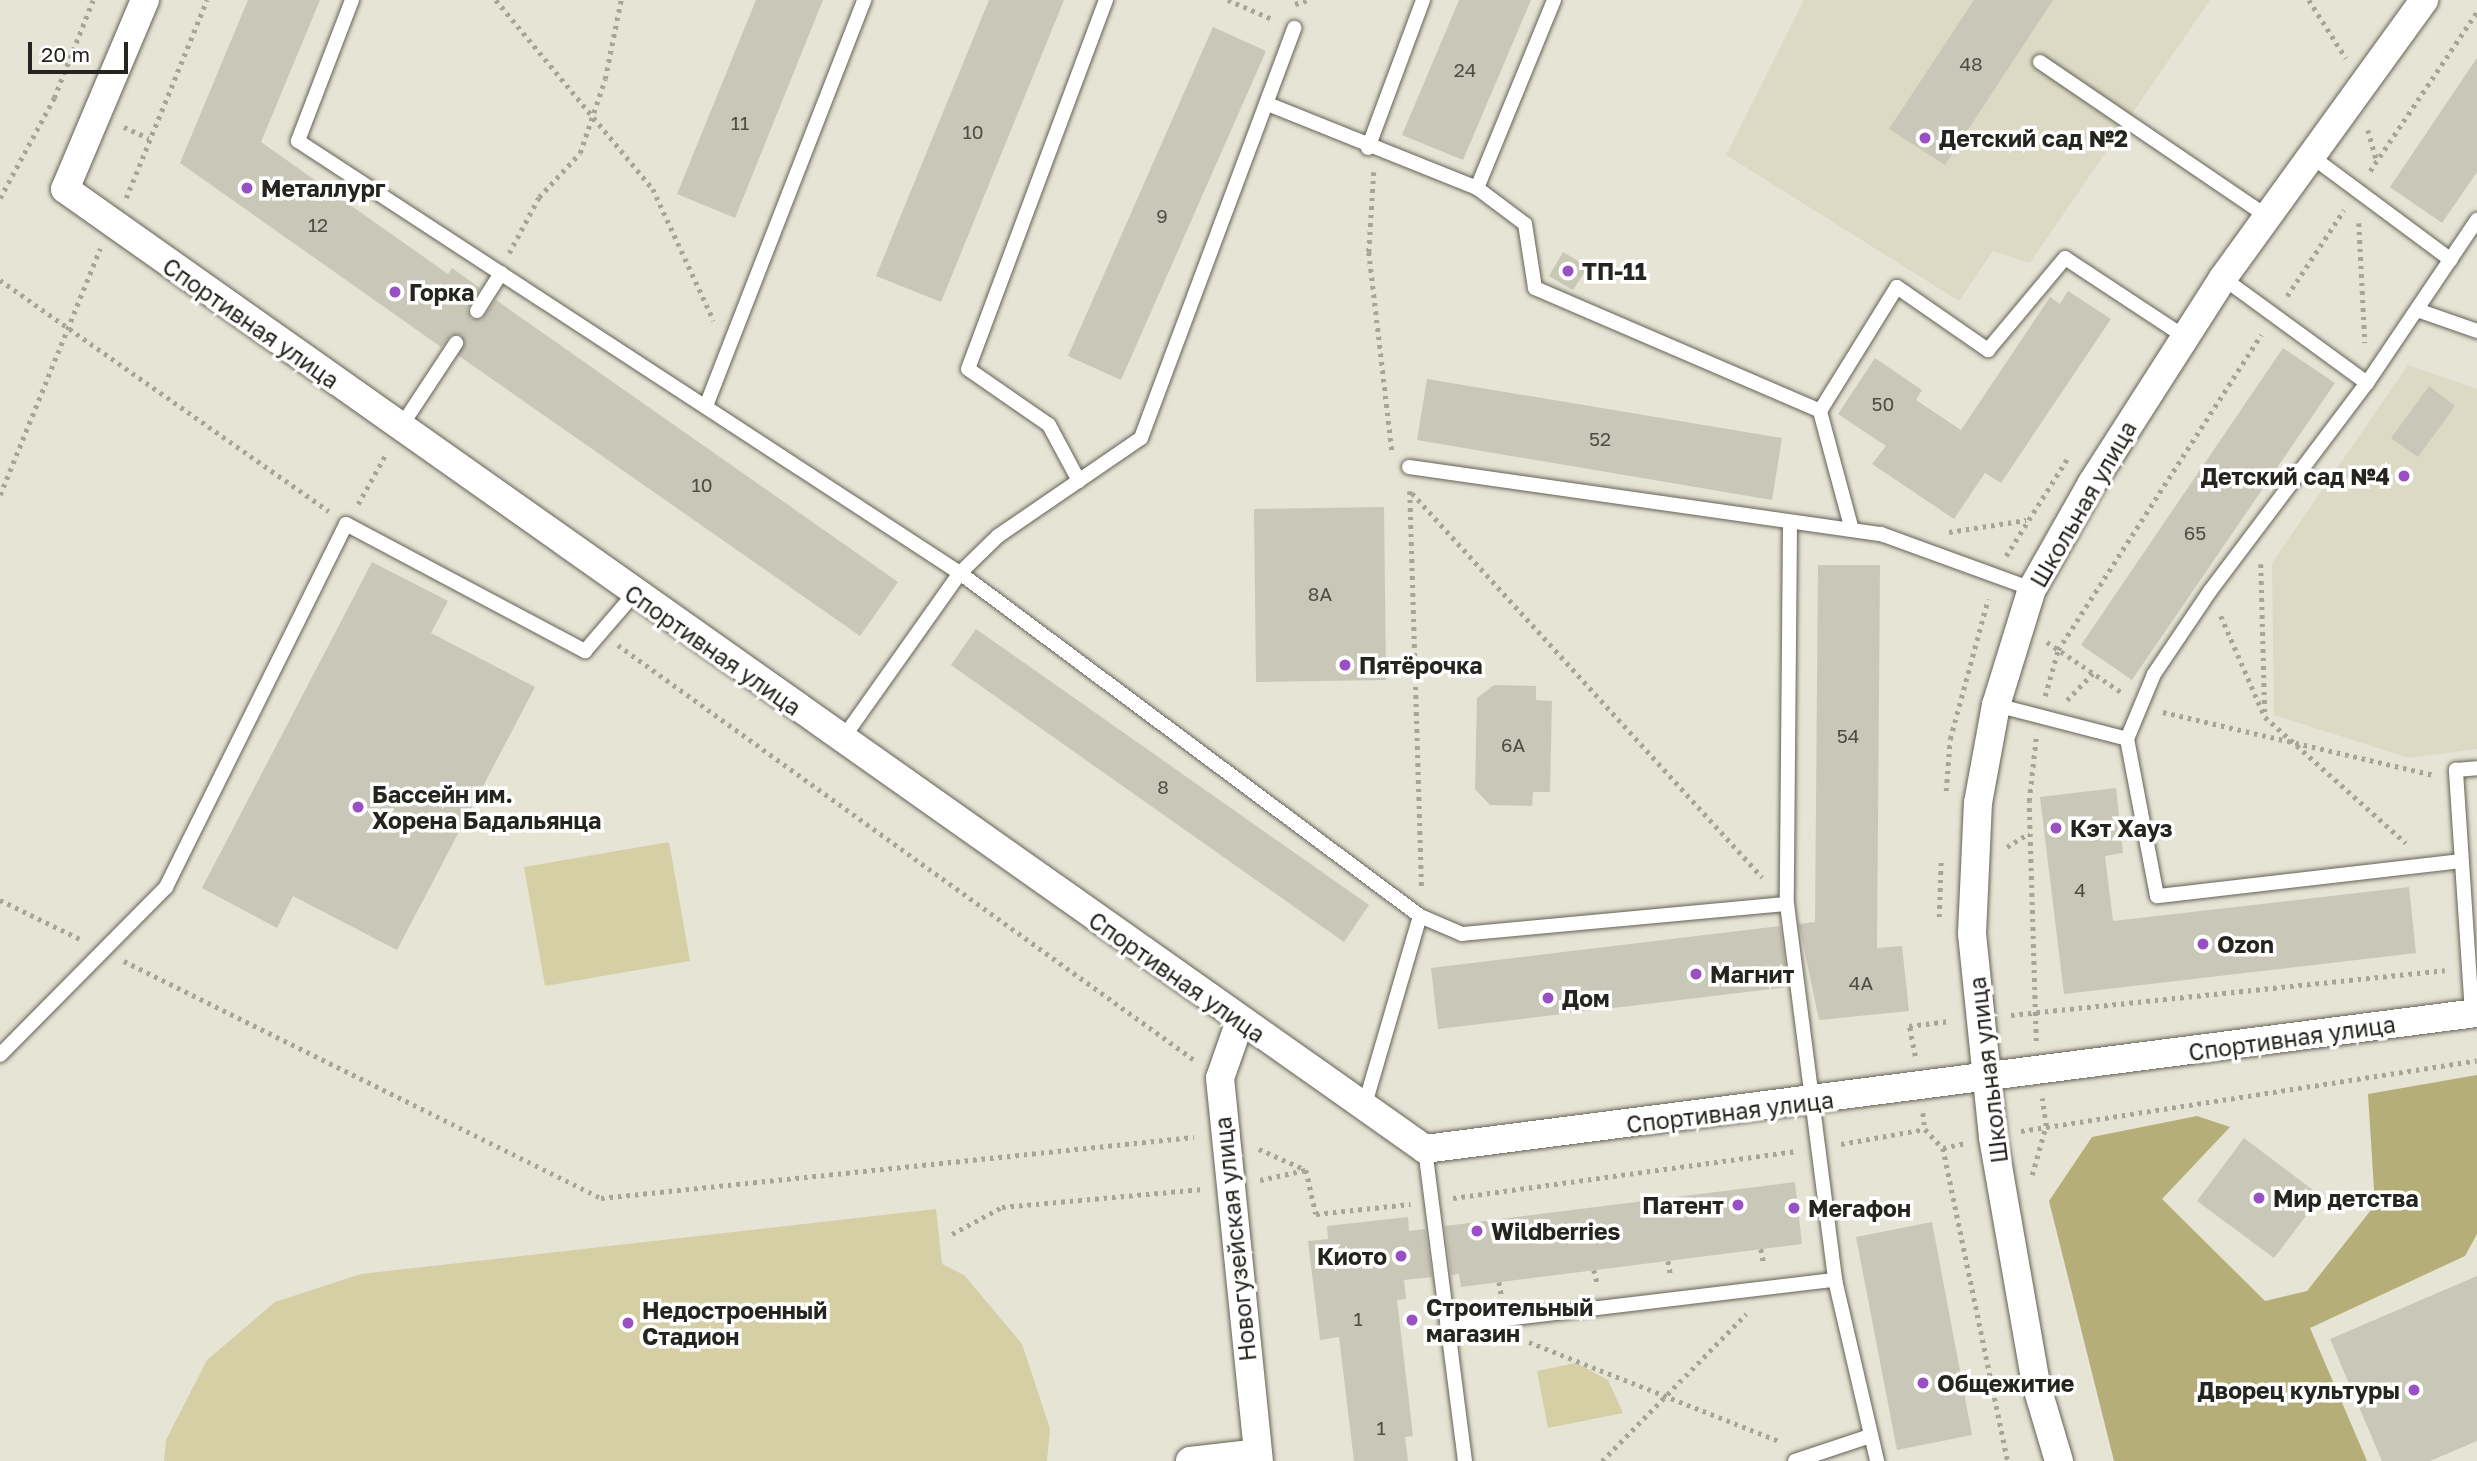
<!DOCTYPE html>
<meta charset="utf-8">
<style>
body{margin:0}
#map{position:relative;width:2477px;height:1461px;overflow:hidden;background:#e6e4d5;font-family:"Golos Text",sans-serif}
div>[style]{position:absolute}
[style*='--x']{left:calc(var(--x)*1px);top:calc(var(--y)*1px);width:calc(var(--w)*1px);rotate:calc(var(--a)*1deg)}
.built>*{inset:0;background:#dcdac4}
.green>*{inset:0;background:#d5cfa5}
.forest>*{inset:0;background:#b5ae78}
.building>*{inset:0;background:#c9c7b8}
.path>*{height:4.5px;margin-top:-2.25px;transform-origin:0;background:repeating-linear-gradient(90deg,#a7a59a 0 3.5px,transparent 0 8.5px)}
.roads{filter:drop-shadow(0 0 2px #636255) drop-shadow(0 0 2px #636255)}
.service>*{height:14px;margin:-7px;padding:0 7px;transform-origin:7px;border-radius:7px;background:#fff}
.minor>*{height:28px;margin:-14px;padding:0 14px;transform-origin:14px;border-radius:14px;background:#fff}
.dots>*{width:19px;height:19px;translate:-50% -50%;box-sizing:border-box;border:4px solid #fff;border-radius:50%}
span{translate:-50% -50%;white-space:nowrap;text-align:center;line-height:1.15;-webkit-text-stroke:7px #fff;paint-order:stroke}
.number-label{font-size:19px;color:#4e4d45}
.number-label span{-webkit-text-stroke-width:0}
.poi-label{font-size:23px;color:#25241f;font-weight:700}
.left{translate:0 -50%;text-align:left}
.right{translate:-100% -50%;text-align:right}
.street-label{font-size:23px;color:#25241f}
.scale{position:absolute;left:28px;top:42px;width:100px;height:32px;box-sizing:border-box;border:4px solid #25241f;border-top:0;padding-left:9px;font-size:21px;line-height:24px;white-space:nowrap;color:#25241f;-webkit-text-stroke:5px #fff;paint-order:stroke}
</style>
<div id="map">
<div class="built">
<div style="clip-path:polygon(1804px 0,2210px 0,2030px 263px,1993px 251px,1959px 301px,1726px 155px)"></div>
<div style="clip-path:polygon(2408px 365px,2477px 389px,2477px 749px,2409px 758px,2274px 715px,2272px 563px)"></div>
</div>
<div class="green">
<div style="clip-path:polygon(669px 842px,690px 961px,545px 986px,524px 867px)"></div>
<div style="clip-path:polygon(936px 1209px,942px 1264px,964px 1275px,1022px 1344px,1050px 1429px,1047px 1461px,164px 1461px,166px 1440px,207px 1360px,275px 1302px,361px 1274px)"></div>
<div style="clip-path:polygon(1576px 1363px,1608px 1380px,1623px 1413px,1548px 1428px,1537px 1371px)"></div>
</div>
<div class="forest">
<div style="clip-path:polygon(2477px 1075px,2477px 1234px,2465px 1256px,2310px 1328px,2367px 1461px,2114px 1461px,2049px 1201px,2092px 1137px,2197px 1116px,2230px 1127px,2162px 1199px,2265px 1301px,2307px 1291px,2375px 1205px,2368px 1094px)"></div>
</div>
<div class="building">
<div style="clip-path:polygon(248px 0,320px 0,261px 142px,448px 274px,452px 268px,480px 288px,467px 310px,471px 319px,482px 319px,496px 300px,898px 582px,860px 636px,459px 356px,462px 335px,451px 335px,441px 347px,180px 163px)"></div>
<div style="clip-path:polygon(756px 0,823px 0,735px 218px,677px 194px)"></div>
<div style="clip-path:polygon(989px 0,1064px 0,941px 302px,876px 276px)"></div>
<div style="clip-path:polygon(1459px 0,1531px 0,1463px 160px,1402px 135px)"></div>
<div style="clip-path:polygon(1974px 0,2053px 0,1945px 165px,1889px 129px)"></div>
<div style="clip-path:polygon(1213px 27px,1266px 51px,1121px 380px,1068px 356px)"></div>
<div style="clip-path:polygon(2477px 58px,2477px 172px,2442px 223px,2390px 187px)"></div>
<div style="clip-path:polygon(1563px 252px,1588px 267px,1573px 290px,1549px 276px)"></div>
<div style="clip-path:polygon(2068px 291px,2111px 319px,2001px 483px,1985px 473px,1954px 519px,1872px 464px,1886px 446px,1838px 414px,1875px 358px,1922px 390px,1916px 400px,1961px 430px,2050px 297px,2060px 304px)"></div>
<div style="clip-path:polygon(2283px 348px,2335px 383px,2132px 680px,2081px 645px)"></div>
<div style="clip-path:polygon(1427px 379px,1782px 438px,1772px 500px,1417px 440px)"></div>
<div style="clip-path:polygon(2429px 386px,2455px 406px,2418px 457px,2391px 438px)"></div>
<div style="clip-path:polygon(1384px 507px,1386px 680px,1256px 682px,1254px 509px)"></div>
<div style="clip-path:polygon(372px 562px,448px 601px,431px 633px,535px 687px,397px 950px,293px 896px,277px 928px,202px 888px)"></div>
<div style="clip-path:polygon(1818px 565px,1880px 565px,1877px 948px,1902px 946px,1909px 1011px,1819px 1020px,1799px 924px,1815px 922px)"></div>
<div style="clip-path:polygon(976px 629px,1369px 905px,1344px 942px,951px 665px)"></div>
<div style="clip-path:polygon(1494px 685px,1536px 686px,1536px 700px,1552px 701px,1550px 792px,1533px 792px,1532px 806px,1490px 805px,1475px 789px,1477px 698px)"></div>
<div style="clip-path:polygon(2116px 788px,2123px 853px,2105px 856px,2113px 921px,2409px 887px,2416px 953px,2064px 994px,2040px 797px)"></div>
<div style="clip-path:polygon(1780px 926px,1788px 987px,1438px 1029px,1431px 968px)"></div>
<div style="clip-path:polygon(2244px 1138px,2321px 1196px,2274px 1258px,2197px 1201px)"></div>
<div style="clip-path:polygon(1795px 1182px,1802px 1244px,1461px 1287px,1459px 1274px,1451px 1275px,1445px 1226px)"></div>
<div style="clip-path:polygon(1408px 1217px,1409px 1231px,1425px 1229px,1432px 1277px,1404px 1280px,1406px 1299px,1397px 1300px,1413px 1436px,1405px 1437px,1408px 1461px,1354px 1461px,1339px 1337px,1320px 1340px,1308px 1241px,1328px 1239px,1327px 1226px)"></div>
<div style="clip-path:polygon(1932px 1222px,1972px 1435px,1897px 1450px,1856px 1237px)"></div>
<div style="clip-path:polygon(2477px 1276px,2477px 1441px,2430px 1461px,2382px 1461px,2330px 1339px)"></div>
</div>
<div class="path">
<div style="--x:496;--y:0;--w:246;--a:50.3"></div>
<div style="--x:653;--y:189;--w:145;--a:65.2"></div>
<div style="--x:1228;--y:0;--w:48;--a:23.4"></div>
<div style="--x:2309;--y:0;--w:69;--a:57.5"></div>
<div style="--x:1295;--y:4;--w:14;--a:-17"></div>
<div style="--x:124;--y:127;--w:27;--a:24"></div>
<div style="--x:2368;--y:130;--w:32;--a:74"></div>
<div style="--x:2370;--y:171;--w:192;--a:-56.1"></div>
<div style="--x:1374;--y:172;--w:80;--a:93.6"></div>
<div style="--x:1369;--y:252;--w:201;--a:83.4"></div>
<div style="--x:0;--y:198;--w:114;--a:-61.6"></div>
<div style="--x:54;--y:98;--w:105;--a:-68.3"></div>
<div style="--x:126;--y:198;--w:214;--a:-67.8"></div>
<div style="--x:2359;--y:223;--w:120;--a:87.1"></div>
<div style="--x:509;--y:253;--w:64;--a:-61.8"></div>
<div style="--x:539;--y:197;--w:60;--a:-47"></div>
<div style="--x:580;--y:153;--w:78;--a:-71.3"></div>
<div style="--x:605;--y:79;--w:81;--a:-78.6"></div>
<div style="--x:0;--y:280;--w:402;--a:35.1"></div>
<div style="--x:2287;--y:296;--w:103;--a:-56.5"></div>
<div style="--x:1410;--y:491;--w:397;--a:88.3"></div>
<div style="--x:1412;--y:493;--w:520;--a:47.65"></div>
<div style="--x:0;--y:495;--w:266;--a:-67.9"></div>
<div style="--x:358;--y:504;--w:57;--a:-60.8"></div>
<div style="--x:1949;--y:532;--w:78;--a:-8.9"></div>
<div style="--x:2006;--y:556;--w:115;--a:-57.8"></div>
<div style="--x:2261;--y:564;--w:148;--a:88.5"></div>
<div style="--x:2221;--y:616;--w:110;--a:66.5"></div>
<div style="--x:2265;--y:717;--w:189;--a:41.8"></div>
<div style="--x:2047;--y:642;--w:89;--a:34"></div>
<div style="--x:618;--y:645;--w:709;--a:35.75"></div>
<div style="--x:2045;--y:696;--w:48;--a:-74.2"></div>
<div style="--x:2058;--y:650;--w:375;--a:-57.2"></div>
<div style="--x:2067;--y:700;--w:37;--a:-46"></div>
<div style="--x:2163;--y:712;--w:278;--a:13.1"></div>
<div style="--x:1946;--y:791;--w:52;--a:-85.6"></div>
<div style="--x:1950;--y:739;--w:145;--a:-74.8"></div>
<div style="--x:2007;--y:847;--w:26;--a:-32"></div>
<div style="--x:0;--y:900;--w:91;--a:26"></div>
<div style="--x:1939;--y:917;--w:58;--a:-88"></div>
<div style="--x:124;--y:961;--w:533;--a:26.42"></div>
<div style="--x:601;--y:1198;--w:596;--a:-5.87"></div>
<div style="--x:2011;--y:1015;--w:436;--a:-5.9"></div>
<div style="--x:2036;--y:1041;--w:240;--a:-91.7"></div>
<div style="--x:2029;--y:801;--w:63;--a:-83.7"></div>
<div style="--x:1915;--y:1056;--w:31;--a:-101"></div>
<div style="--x:1909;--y:1026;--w:41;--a:-7"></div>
<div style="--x:1923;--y:1113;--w:16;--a:83"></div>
<div style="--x:1925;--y:1129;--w:26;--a:47"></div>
<div style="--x:1943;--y:1148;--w:320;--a:78.3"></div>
<div style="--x:2021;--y:1131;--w:461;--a:-8.8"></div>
<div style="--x:1841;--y:1144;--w:85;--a:-10.1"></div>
<div style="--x:1943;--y:1148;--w:23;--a:-13"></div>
<div style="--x:1259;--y:1149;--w:51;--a:24.1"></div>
<div style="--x:2032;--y:1175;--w:51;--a:-74.1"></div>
<div style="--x:2046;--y:1126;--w:28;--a:-98"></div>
<div style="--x:1260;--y:1180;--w:47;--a:-12.3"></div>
<div style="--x:1306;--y:1170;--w:45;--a:77.2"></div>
<div style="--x:1316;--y:1214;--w:95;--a:-6.1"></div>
<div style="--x:1453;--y:1198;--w:345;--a:-7.8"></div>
<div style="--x:952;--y:1234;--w:57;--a:-28.4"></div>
<div style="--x:1002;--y:1207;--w:202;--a:-5.1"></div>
<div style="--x:1761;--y:1249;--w:16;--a:79"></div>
<div style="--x:1668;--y:1261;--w:16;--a:79"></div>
<div style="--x:1594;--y:1270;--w:16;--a:76"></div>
<div style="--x:1499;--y:1282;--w:16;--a:79"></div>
<div style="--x:1529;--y:1342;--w:271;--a:21.6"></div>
<div style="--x:1602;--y:1461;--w:206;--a:-45.6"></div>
</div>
<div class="roads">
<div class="service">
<div style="--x:352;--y:0;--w:151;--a:111"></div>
<div style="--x:298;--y:141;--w:790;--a:33.13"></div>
<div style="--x:960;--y:573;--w:574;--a:36.71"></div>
<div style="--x:1420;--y:916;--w:199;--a:106.3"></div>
<div style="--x:2040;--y:62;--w:274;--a:34.2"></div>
<div style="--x:1268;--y:104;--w:225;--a:21.9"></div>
<div style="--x:1477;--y:188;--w:60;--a:36.9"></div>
<div style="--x:1525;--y:224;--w:65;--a:81.1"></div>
<div style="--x:1535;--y:288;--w:310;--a:23.3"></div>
<div style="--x:1368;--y:148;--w:158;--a:-69.6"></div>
<div style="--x:2311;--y:156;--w:174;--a:36.6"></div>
<div style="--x:1477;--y:188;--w:203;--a:-67.7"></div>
<div style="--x:2223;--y:278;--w:178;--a:36.1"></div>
<div style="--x:2417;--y:310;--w:64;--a:19.3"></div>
<div style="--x:477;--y:311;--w:45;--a:-57.7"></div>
<div style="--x:706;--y:406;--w:436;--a:-68.7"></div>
<div style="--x:400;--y:428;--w:102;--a:-56.6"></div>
<div style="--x:1409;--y:467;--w:477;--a:8.1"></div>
<div style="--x:1881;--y:534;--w:161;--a:20"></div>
<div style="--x:1079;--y:481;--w:64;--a:-118.2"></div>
<div style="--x:1049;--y:425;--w:98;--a:-145.3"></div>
<div style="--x:968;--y:369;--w:394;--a:-69.5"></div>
<div style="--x:1790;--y:525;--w:379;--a:90.5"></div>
<div style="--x:1787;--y:904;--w:379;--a:82.7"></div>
<div style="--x:1835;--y:1280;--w:186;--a:76.9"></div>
<div style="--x:1852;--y:530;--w:123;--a:-105.1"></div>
<div style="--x:1820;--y:411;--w:146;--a:-58.2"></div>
<div style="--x:1897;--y:287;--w:111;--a:34.7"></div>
<div style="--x:1988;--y:350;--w:120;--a:-50.1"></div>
<div style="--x:2065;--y:258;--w:144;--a:33.4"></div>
<div style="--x:1996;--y:705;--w:135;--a:14.5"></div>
<div style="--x:841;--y:741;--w:206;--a:-54.7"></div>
<div style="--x:960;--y:573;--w:53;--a:-44.2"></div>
<div style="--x:998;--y:536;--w:173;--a:-34.4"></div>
<div style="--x:1141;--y:438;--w:438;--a:-69.5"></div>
<div style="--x:2461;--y:861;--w:306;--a:173.4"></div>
<div style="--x:2157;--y:896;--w:160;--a:-100.8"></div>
<div style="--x:2127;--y:739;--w:70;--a:-67.4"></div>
<div style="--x:2154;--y:674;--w:100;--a:-56"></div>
<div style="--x:2210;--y:591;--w:261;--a:-53"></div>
<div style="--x:2367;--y:383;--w:197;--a:-56"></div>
<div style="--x:1420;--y:916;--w:46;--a:23.2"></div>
<div style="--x:1462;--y:934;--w:326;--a:-5.3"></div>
<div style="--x:2472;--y:1013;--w:244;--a:-93.8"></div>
<div style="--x:2456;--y:770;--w:21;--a:-5"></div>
<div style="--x:0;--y:1055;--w:236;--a:-45.3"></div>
<div style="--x:166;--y:887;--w:405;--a:-63.6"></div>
<div style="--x:346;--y:524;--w:271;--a:28"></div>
<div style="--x:585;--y:651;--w:75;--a:-49.3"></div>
<div style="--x:1425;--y:1149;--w:315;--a:82.7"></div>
<div style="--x:1447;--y:1326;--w:391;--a:-6.8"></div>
<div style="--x:1795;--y:1461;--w:76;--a:-18.4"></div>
</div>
<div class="minor">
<div style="--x:145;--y:0;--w:205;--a:112.9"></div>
<div style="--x:65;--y:189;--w:1665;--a:35.22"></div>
<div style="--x:1425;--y:1149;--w:1061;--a:-7.37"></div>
<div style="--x:1240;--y:1021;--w:60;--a:109.3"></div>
<div style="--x:1220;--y:1078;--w:385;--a:84.2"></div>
<div style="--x:1190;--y:1461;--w:68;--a:-6.7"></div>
<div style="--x:2059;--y:1461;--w:80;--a:-106.6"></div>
<div style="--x:2036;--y:1384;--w:251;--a:-99.9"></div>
<div style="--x:1993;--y:1137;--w:204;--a:-95.9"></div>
<div style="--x:1972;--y:934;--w:131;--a:-87.4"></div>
<div style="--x:1978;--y:803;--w:100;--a:-79.6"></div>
<div style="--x:1996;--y:705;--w:121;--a:-72.8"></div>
<div style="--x:2032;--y:589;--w:122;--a:-60.5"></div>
<div style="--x:2092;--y:483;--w:243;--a:-57.4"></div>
<div style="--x:2223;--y:278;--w:343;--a:-54.1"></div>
</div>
</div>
<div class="dots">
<div style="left:1925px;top:138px;background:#9950c2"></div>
<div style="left:247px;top:188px;background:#9950c2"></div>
<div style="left:1568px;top:271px;background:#9950c2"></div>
<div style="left:395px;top:292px;background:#9950c2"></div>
<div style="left:2404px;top:476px;background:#9950c2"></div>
<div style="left:1345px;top:665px;background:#9950c2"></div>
<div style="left:358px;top:807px;background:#9950c2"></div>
<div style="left:2056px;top:828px;background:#9950c2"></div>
<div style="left:2203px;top:944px;background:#9950c2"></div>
<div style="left:1696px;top:974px;background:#9950c2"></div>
<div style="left:1548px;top:998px;background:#9950c2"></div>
<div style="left:2259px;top:1198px;background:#9950c2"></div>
<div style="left:1738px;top:1205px;background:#9950c2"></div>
<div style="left:1794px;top:1208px;background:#9950c2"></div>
<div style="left:1477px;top:1231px;background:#9950c2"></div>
<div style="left:1401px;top:1256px;background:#9950c2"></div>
<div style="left:1412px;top:1320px;background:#9950c2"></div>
<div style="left:628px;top:1323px;background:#9950c2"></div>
<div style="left:1923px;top:1383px;background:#9950c2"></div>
<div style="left:2414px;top:1390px;background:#9950c2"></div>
</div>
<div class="number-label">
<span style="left:1971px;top:64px">48</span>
<span style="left:1465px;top:70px">24</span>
<span style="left:740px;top:123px">11</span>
<span style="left:973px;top:132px">10</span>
<span style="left:1162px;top:216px">9</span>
<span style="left:318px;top:225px">12</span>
<span style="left:1883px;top:404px">50</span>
<span style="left:1600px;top:439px">52</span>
<span style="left:702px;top:485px">10</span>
<span style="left:2195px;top:533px">65</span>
<span style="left:1320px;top:594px">8А</span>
<span style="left:1848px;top:736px">54</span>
<span style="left:1513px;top:745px">6А</span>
<span style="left:1163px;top:787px">8</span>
<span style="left:2080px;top:890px">4</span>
<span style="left:1861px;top:983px">4А</span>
<span style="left:1358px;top:1319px">1</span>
<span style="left:1381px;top:1428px">1</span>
</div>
<div class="poi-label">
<span class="left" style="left:1939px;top:138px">Детский сад №2</span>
<span class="left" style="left:261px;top:188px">Металлург</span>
<span class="left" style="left:1582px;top:271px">ТП-11</span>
<span class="left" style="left:409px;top:292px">Горка</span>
<span class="right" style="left:2390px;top:476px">Детский сад №4</span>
<span class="left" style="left:1359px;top:665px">Пятёрочка</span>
<span class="left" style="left:372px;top:807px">Бассейн им.<br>Хорена Бадальянца</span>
<span class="left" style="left:2070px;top:828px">Кэт Хауз</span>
<span class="left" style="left:2217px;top:944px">Ozon</span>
<span class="left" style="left:1710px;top:974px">Магнит</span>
<span class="left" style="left:1562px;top:998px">Дом</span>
<span class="left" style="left:2273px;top:1198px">Мир детства</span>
<span class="right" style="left:1724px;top:1205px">Патент</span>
<span class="left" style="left:1808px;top:1208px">Мегафон</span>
<span class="left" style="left:1491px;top:1231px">Wildberries</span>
<span class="right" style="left:1387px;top:1256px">Киото</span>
<span class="left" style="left:1426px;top:1320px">Строительный<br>магазин</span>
<span class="left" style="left:642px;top:1323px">Недостроенный<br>Стадион</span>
<span class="left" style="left:1937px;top:1383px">Общежитие</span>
<span class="right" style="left:2400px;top:1390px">Дворец культуры</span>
</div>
<div class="street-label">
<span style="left:251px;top:323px;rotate:35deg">Спортивная улица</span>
<span style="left:2083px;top:504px;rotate:-60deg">Школьная улица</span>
<span style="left:713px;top:650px;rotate:35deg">Спортивная улица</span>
<span style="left:1177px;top:977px;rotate:35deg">Спортивная улица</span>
<span style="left:2292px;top:1038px;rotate:-8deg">Спортивная улица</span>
<span style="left:1988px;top:1070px;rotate:-97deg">Школьная улица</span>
<span style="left:1730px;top:1112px;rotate:-7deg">Спортивная улица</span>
<span style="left:1235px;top:1239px;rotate:-96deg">Новогузейская улица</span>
</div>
<div class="scale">20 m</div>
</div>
